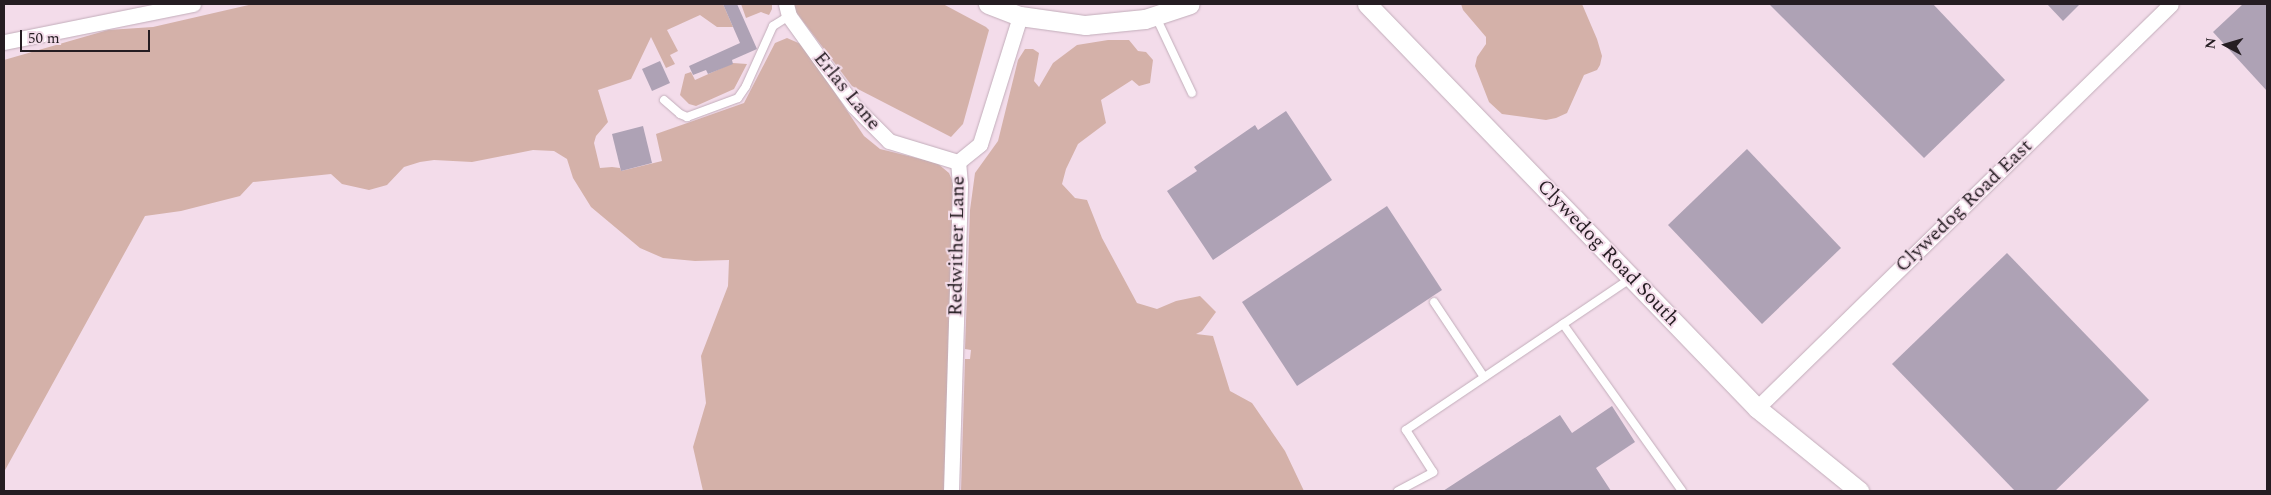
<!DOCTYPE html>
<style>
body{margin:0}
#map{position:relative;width:2271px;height:495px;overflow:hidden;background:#f3dcea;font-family:Spectral,serif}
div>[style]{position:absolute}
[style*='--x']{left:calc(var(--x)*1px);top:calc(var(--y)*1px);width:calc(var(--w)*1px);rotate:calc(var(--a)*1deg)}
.green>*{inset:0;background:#d4b1a9}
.building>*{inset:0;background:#aea2b5}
.roads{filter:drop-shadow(0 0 1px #c2adba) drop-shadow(0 0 1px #c2adba)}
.service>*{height:8px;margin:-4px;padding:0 4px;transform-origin:4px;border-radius:4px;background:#fff}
.minor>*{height:15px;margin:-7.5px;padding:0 7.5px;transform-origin:7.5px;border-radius:7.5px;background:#fff}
.tertiary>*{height:19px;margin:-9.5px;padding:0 9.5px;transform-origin:9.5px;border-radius:9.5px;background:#fff}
span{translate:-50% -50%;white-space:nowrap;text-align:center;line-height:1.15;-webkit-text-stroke:4px #f3dcea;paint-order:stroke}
.street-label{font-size:20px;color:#251d22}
.frame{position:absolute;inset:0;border:5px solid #251d22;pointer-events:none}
.north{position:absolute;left:2201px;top:20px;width:50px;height:50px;-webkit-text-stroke:4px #f3dcea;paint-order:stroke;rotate:276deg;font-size:14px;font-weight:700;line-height:20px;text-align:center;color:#251d22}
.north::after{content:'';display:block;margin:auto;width:18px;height:22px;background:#251d22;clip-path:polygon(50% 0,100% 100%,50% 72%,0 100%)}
.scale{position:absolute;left:20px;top:30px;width:130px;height:22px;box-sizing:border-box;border:2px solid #251d22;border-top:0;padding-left:6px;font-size:15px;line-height:18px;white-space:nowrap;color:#251d22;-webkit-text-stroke:4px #f3dcea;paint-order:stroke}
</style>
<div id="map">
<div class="green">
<div style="clip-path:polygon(253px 4px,723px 4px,733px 27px,717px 27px,700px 15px,667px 30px,678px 51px,670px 55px,675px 64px,666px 68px,651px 37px,631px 79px,598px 90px,608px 122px,596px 136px,594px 143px,600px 168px,612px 167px,620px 168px,621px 171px,662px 161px,656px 134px,744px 103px,775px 43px,787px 38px,803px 45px,864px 136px,880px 149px,937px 163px,949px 173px,955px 187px,945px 491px,703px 491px,693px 447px,706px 403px,701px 356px,728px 286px,729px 260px,695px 261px,663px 258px,640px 248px,591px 207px,573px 178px,567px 159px,554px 151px,533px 150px,472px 162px,434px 160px,420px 162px,404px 167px,387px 185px,369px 190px,342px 184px,331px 174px,253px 182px,240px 196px,181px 211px,145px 216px,4px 472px,4px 60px,108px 30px,153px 27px)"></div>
<div style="clip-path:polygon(741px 4px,772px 4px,772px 9px,769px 15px,761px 12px,746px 18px)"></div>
<div style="clip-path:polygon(793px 4px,943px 4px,986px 27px,989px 30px,963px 124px,951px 137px,852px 86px,796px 12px)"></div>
<div style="clip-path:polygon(1461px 4px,1582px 4px,1597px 39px,1602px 56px,1600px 65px,1597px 70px,1584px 75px,1567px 113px,1556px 118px,1546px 120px,1502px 114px,1489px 102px,1475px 66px,1477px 57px,1486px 44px,1486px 37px,1463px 10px)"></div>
<div style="clip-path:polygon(1108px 40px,1129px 40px,1138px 51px,1146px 52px,1153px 60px,1150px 83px,1139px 86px,1132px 80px,1101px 100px,1106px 123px,1078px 144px,1066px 169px,1062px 184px,1075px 198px,1087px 200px,1102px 238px,1137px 303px,1157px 309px,1176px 301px,1200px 296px,1216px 312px,1202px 331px,1196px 334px,1213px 336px,1230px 391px,1252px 403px,1285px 451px,1304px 491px,961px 491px,965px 359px,970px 359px,971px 350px,965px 349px,970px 210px,975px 173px,998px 141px,1018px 60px,1025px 49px,1033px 49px,1039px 53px,1034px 81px,1039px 87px,1053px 63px,1077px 45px)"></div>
<div style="clip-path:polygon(733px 63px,747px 64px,734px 89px,696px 106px,689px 104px,680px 95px,685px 74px,691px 72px,695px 80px)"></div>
</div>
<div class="building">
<div style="clip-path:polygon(723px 4px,737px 4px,757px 49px,732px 60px,733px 64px,708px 74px,706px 70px,693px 75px,689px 66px,740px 43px)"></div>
<div style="clip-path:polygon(1769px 4px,1933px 4px,2005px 80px,1924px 158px)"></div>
<div style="clip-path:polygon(2047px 4px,2080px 4px,2063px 21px)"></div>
<div style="clip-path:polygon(2243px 4px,2267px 4px,2267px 91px,2213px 32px)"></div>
<div style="clip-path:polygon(660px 61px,670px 83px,652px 91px,642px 69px)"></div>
<div style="clip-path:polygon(1286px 111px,1332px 180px,1213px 260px,1167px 191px,1197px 171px,1194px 167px,1255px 125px,1258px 130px)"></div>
<div style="clip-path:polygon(643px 126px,652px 163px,621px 171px,612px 134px)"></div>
<div style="clip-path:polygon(1747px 149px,1841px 248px,1762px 324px,1668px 225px)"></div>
<div style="clip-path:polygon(1387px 206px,1442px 290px,1297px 386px,1242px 302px)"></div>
<div style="clip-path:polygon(2007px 253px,2149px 400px,2055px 491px,2015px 491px,1892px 364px)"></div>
<div style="clip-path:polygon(1612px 406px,1635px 442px,1596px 468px,1611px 491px,1443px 491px,1560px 415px,1572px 433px)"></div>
</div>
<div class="roads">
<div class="service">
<div style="--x:1156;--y:17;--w:84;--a:64.7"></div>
<div style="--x:664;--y:100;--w:21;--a:41"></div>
<div style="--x:680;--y:114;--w:8;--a:23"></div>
<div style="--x:687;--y:117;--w:54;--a:-20.4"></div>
<div style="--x:738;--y:98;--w:14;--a:-56"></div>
<div style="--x:746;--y:86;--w:66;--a:-65.8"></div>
<div style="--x:773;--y:26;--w:19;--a:-32"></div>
<div style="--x:1434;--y:302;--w:90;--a:56.3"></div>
<div style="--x:1563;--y:324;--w:205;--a:54.5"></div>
<div style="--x:1398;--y:491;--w:40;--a:-28"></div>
<div style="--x:1433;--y:472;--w:50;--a:-122.7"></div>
<div style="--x:1406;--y:430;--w:272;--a:-34"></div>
</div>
<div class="minor">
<div style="--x:786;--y:4;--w:12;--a:76"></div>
<div style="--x:789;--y:16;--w:111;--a:54.2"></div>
<div style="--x:854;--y:106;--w:49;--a:45"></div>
<div style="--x:889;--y:141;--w:72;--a:16.9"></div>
<div style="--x:4;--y:42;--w:193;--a:-11.4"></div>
<div style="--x:1757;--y:408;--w:578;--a:-44.3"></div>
<div style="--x:951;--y:491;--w:307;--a:-88.3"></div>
<div style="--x:960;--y:184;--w:22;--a:-95"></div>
<div style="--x:958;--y:162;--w:28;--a:-39"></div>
<div style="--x:980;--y:144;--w:134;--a:-72.6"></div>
</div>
<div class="tertiary">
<div style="--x:988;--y:4;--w:34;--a:21"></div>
<div style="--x:1020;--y:16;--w:66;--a:7.9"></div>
<div style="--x:1085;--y:25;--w:60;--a:-5.7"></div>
<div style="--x:1145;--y:19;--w:47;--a:-18.4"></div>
<div style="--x:1367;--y:4;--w:562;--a:46.01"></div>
<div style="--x:1757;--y:408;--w:132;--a:39.1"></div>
</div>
</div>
<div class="street-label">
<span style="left:847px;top:91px;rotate:51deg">Erlas Lane</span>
<span style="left:1964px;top:206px;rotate:-44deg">Clywedog Road East</span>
<span style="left:957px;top:246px;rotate:-89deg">Redwither Lane</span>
<span style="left:1608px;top:253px;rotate:46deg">Clywedog Road South</span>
</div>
<div class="frame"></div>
<div class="north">N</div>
<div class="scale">50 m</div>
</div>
